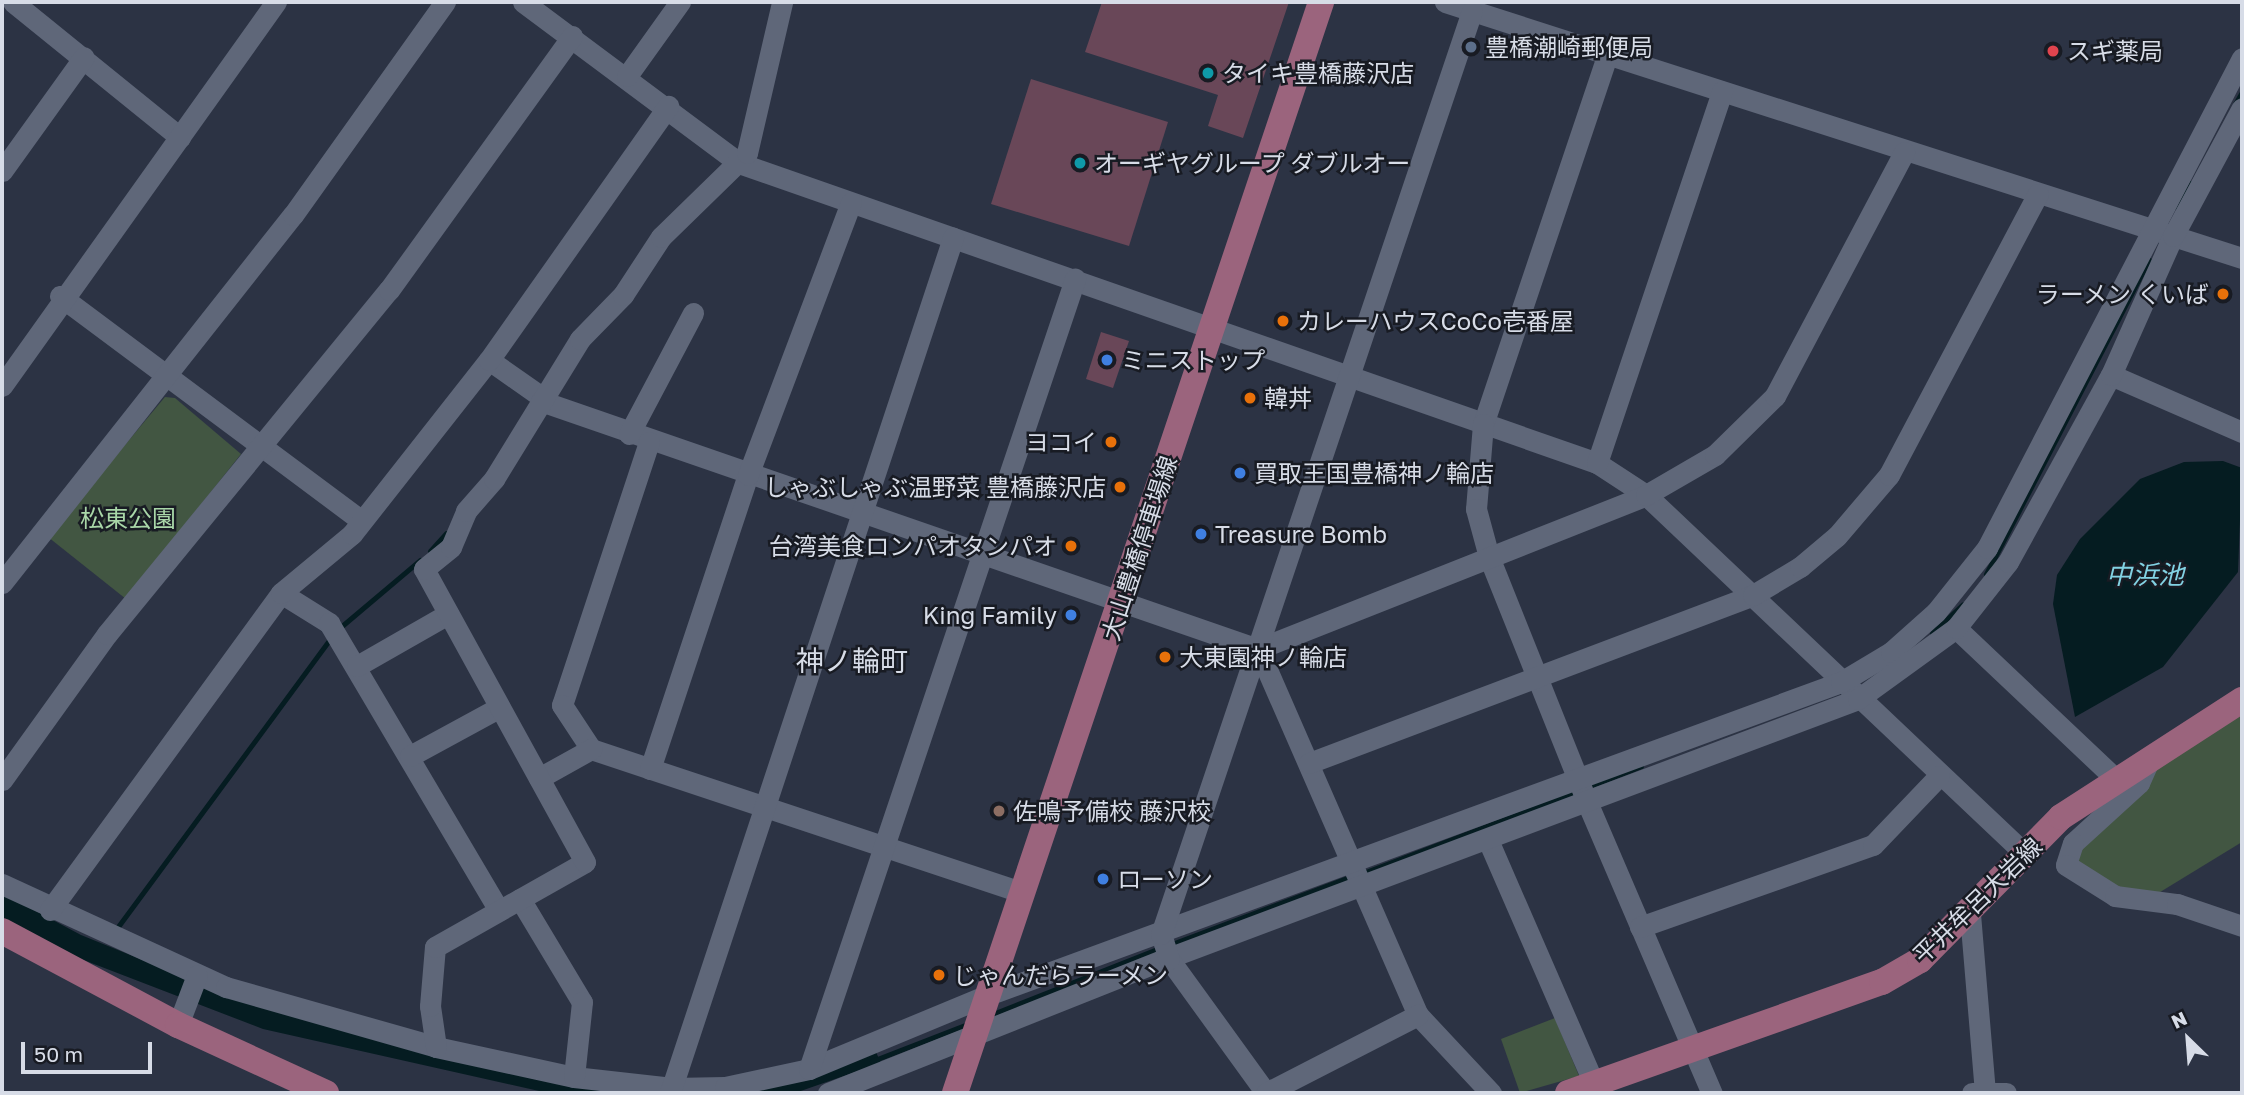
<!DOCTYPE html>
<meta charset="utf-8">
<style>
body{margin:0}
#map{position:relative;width:2244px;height:1095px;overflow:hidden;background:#2c3344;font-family:"Golos Text","Noto Sans JP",sans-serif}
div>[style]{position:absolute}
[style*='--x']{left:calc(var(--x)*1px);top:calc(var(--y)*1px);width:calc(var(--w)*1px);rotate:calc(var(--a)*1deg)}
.green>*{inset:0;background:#425642}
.water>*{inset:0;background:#051c21}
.stream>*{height:5px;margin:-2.5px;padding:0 2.5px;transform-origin:2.5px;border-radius:2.5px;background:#051c21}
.building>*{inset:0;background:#694758}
.minor>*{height:21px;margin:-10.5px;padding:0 10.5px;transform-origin:10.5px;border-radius:10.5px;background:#5f6779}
.major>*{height:26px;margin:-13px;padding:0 13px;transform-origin:13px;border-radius:13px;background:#9b647d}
.dots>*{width:19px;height:19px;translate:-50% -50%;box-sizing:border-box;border:4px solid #181b23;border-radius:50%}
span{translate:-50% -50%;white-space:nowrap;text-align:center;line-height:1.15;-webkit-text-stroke:5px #181b23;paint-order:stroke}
.poi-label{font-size:24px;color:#d7dce7}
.left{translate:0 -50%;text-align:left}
.right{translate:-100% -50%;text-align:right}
.park-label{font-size:24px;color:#a9d7a8}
.street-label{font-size:24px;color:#d7dce7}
.water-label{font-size:26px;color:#82d2e3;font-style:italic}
.quarter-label{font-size:28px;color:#d7dce7}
.frame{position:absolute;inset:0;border:4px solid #d7dce7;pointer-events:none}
.north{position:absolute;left:2153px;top:1004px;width:70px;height:70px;-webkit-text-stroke:5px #181b23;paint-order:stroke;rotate:335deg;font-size:19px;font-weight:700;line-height:28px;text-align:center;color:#d7dce7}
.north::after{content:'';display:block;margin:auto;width:24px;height:32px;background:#d7dce7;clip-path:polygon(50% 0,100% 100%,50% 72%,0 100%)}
.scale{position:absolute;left:21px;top:1042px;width:131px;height:32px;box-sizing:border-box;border:4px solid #d7dce7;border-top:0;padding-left:9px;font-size:21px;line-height:24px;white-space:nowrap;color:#d7dce7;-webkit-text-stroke:5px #181b23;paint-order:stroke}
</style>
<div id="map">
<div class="green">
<div style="clip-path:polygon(165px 397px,175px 398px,241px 454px,126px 599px,48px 537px)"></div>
<div style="clip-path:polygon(2242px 708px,2242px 842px,2152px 897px,2115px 892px,2069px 863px,2077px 844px,2152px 773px)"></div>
<div style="clip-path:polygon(1555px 1018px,1579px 1076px,1520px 1093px,1501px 1039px)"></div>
</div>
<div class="water">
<div style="clip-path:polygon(2223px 461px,2242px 468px,2238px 572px,2163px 667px,2075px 717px,2053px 604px,2057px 575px,2080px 539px,2140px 479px,2184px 462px)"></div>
<div style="clip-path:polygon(2px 893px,81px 935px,236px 998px,641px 1093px,548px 1093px,263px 1029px,81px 959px,2px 917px)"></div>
<div style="clip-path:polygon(875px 1050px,881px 1063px,795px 1093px,742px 1093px)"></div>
</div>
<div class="stream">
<div style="--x:2235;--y:104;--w:14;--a:-60"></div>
<div style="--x:2176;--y:207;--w:28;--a:-60"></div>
<div style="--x:430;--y:551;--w:24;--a:-48"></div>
<div style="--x:1986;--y:574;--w:354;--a:-62.6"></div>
<div style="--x:343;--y:625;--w:101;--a:-40.2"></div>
<div style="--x:1932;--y:633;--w:42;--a:-43.1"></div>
<div style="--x:1585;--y:788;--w:60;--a:-21.4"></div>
<div style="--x:1363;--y:873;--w:228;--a:-20.8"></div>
<div style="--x:117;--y:928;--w:358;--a:-53.6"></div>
<div style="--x:1169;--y:945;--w:197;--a:-20.6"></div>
<div style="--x:990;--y:1015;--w:183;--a:-21.5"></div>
<div style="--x:872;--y:1061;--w:103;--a:-21.1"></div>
</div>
<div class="building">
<div style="clip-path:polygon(1102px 2px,1289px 2px,1243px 138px,1208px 126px,1218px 95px,1085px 52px)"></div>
<div style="clip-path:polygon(1031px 79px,1168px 122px,1129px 246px,991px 204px)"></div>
<div style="clip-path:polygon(1101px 332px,1129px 341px,1113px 388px,1086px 379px)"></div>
</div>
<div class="minor">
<div style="--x:13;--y:2;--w:215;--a:39"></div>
<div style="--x:523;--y:2;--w:269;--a:36.7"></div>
<div style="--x:739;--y:163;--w:909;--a:19.27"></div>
<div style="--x:1597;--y:463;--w:59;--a:33.1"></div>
<div style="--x:1646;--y:495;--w:521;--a:43.44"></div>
<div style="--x:1445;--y:2;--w:837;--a:17.81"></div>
<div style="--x:1608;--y:53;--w:391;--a:108.6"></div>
<div style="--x:1483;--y:424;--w:85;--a:94.7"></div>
<div style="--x:1476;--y:509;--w:50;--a:74.8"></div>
<div style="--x:1489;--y:557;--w:264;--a:68.2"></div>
<div style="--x:1587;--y:802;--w:317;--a:66.8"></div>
<div style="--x:627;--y:76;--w:91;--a:-54.4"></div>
<div style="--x:2;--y:171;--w:140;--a:-54.3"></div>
<div style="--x:60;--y:296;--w:374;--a:36.7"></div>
<div style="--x:489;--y:360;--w:66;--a:35.1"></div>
<div style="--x:2111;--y:375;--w:143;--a:23.5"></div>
<div style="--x:2;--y:386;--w:472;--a:-54.5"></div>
<div style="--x:541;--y:401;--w:759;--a:19.08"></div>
<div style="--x:1258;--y:649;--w:417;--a:-21.6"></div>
<div style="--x:1646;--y:495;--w:80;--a:-30.1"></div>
<div style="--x:1715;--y:455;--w:84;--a:-44.5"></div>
<div style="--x:1775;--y:396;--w:276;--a:-62.1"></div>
<div style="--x:629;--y:434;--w:137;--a:-62.1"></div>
<div style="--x:649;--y:442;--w:277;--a:108.3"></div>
<div style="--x:562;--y:705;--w:53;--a:56.6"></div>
<div style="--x:591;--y:749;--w:454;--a:18.4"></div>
<div style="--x:1597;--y:463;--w:392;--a:-71.4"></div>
<div style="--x:2;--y:583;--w:469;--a:-51.7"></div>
<div style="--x:293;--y:215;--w:262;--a:-54.5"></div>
<div style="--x:281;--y:593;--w:57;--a:32"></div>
<div style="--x:329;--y:623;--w:334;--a:59.4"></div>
<div style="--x:1956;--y:628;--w:223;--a:43.4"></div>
<div style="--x:1258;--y:649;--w:399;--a:66.4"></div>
<div style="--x:1418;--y:1015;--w:107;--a:46.9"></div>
<div style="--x:357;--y:666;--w:105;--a:-29.7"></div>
<div style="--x:410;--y:756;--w:102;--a:-28.6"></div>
<div style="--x:1309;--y:763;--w:475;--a:-20.7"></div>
<div style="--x:1753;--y:595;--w:55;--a:-30.8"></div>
<div style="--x:1800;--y:567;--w:48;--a:-40"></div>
<div style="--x:1837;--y:536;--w:80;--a:-49.6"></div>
<div style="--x:1889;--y:475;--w:318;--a:-62.1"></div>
<div style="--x:2147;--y:765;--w:20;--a:114"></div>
<div style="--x:2139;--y:783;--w:89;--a:137.7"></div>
<div style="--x:2073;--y:843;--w:23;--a:108"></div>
<div style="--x:2066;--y:865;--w:58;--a:32.3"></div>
<div style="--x:2115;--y:896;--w:63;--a:7.4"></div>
<div style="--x:2177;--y:904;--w:69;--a:18.7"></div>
<div style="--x:650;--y:769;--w:310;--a:-71.6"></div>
<div style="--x:748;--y:475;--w:291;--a:-69.3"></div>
<div style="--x:539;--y:778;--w:60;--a:-29.1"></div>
<div style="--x:2;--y:780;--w:180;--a:-54.3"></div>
<div style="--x:107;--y:634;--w:445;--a:-50.7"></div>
<div style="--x:389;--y:290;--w:313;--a:-54.2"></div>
<div style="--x:1488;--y:840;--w:266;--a:66.5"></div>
<div style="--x:2;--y:884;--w:247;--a:24.7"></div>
<div style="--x:226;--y:987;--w:218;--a:15.9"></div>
<div style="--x:436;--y:1047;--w:141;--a:12.3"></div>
<div style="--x:574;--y:1077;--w:99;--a:6.4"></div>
<div style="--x:672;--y:1088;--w:53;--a:-1.1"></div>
<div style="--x:725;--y:1087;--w:86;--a:-12.1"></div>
<div style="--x:809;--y:1069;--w:194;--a:-22.5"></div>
<div style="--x:988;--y:995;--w:909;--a:-20.15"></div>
<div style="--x:1841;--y:682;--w:58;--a:-31"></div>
<div style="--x:1891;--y:652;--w:60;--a:-41.6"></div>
<div style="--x:1936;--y:612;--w:82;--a:-51.4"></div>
<div style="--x:1987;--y:548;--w:552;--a:-62.51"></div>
<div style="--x:520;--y:899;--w:120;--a:59"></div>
<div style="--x:582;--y:1002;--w:75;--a:96.1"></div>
<div style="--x:50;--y:910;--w:392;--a:-53.9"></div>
<div style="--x:281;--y:593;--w:92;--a:-39.7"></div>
<div style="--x:352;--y:534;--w:221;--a:-51.8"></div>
<div style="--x:489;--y:360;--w:311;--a:-54.8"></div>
<div style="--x:1970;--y:914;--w:180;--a:85.2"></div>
<div style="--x:1640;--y:927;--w:247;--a:-19.4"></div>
<div style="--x:1873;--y:845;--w:95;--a:-46.3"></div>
<div style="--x:178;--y:1025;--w:53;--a:-69.2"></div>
<div style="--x:436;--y:1047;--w:41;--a:-98.3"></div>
<div style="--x:430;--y:1006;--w:59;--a:-85.2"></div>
<div style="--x:435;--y:947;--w:172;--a:-29.5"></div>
<div style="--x:585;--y:862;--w:334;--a:-118.8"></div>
<div style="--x:424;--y:569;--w:35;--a:-39"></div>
<div style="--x:451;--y:547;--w:39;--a:-67"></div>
<div style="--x:466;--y:511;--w:43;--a:-48.8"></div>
<div style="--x:494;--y:479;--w:164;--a:-58.4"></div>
<div style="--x:580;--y:339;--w:62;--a:-45.7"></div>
<div style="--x:623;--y:295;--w:69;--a:-56.8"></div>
<div style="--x:661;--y:237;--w:120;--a:-44.3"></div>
<div style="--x:747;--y:153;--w:155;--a:-76.9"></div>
<div style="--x:809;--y:1069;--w:834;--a:-71.39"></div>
<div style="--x:670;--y:1093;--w:901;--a:-71.69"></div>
<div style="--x:828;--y:1093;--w:357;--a:-21.7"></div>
<div style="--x:1160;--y:961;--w:746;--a:-20.57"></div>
<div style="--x:1858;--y:699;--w:121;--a:-35.9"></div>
<div style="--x:1956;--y:628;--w:84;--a:-51.8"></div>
<div style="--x:2008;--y:562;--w:213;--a:-61.2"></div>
<div style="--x:2111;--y:375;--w:152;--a:-66"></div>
<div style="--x:2173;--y:236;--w:145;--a:-61.7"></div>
<div style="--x:1266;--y:1093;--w:165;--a:-125.9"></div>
<div style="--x:1169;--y:959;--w:26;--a:-108"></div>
<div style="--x:1161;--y:934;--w:974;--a:-71.38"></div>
<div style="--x:1266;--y:1093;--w:171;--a:-27.2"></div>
<div style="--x:1972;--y:1093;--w:34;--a:0"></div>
</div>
<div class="major">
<div style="--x:2;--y:931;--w:200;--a:28.1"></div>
<div style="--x:178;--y:1025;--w:163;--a:24.7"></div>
<div style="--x:955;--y:1093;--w:1151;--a:-71.45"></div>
<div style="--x:1568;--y:1093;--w:333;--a:-19.5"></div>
<div style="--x:1882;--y:982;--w:44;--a:-30.1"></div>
<div style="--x:1920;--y:960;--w:201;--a:-45.4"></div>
<div style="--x:2061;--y:817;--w:216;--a:-32.9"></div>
</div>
<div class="dots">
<div style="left:1471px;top:47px;background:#5c6f8a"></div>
<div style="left:2053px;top:51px;background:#e0444e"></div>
<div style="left:1208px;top:73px;background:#0f9aa8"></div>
<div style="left:1080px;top:163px;background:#0f9aa8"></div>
<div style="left:2223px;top:294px;background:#e8710a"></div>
<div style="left:1283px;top:321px;background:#e8710a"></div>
<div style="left:1107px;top:360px;background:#3f7fe0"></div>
<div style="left:1250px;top:398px;background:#e8710a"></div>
<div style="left:1111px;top:442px;background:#e8710a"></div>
<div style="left:1240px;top:473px;background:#3f7fe0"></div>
<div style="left:1120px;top:487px;background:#e8710a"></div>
<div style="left:1201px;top:534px;background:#3f7fe0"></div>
<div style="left:1071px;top:546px;background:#e8710a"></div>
<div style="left:1071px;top:615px;background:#3f7fe0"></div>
<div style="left:1165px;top:657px;background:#e8710a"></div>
<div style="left:999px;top:811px;background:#8d6e63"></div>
<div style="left:1103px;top:879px;background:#3f7fe0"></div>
<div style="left:939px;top:975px;background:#e8710a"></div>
</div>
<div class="poi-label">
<span class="left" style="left:1485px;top:47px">豊橋潮崎郵便局</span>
<span class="left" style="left:2067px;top:51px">スギ薬局</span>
<span class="left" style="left:1222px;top:73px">タイキ豊橋藤沢店</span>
<span class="left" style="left:1094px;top:163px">オーギヤグループ ダブルオー</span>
<span class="right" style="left:2209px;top:294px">ラーメン くいば</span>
<span class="left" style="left:1297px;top:321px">カレーハウスCoCo壱番屋</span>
<span class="left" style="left:1121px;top:360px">ミニストップ</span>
<span class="left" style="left:1264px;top:398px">韓丼</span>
<span class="right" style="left:1097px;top:442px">ヨコイ</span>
<span class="left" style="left:1254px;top:473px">買取王国豊橋神ノ輪店</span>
<span class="right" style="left:1106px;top:487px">しゃぶしゃぶ温野菜 豊橋藤沢店</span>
<span class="left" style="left:1215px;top:534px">Treasure Bomb</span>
<span class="right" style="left:1057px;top:546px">台湾美食ロンパオタンパオ</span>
<span class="right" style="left:1057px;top:615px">King Family</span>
<span class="left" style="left:1179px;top:657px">大東園神ノ輪店</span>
<span class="left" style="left:1013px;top:811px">佐鳴予備校 藤沢校</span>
<span class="left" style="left:1117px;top:879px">ローソン</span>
<span class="left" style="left:953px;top:975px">じゃんだらラーメン</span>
</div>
<div class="park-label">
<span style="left:128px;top:518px">松東公園</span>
</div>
<div class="street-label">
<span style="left:1139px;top:548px;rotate:-72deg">大山豊橋停車場線</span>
<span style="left:1977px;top:900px;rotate:-44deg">平井牟呂大岩線</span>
</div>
<div class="water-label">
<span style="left:2145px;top:575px">中浜池</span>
</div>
<div class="quarter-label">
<span style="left:852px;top:661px">神ノ輪町</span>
</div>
<div class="frame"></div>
<div class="north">N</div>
<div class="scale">50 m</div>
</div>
